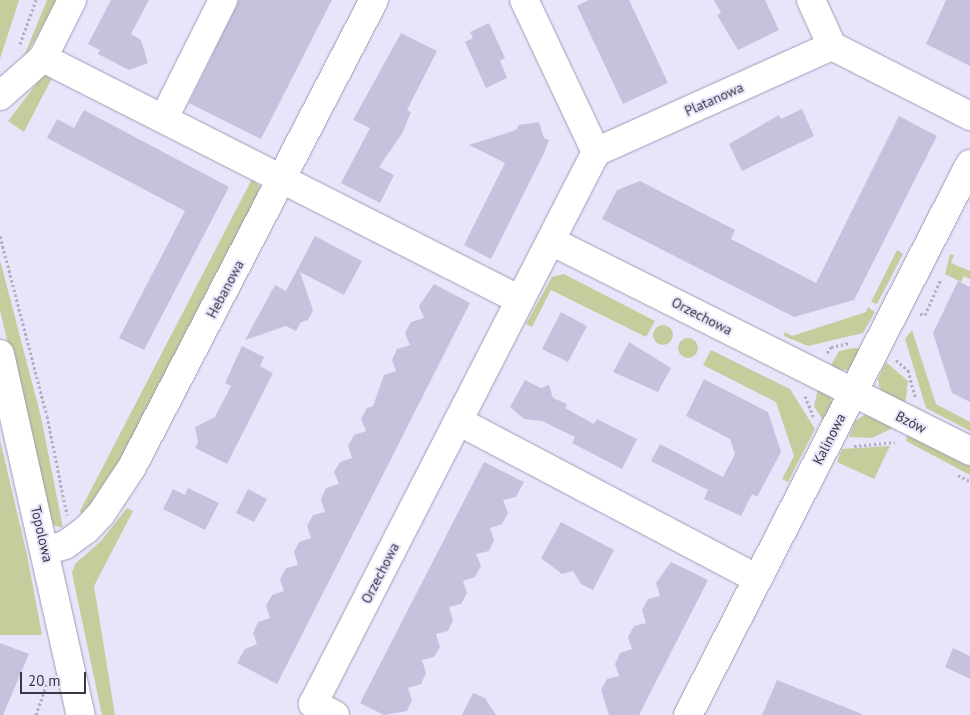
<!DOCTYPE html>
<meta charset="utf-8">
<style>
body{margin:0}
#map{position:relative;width:970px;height:715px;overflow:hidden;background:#eae4fb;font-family:"PT Sans",sans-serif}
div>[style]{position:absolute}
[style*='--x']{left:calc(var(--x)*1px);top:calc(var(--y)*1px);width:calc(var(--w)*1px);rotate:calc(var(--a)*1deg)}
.green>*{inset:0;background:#c6cc9c}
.round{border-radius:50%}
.building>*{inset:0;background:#c7c1dd}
.path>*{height:3px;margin-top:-1.5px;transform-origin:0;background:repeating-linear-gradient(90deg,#b2adc1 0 2.5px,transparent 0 5px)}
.roads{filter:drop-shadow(0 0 1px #a19ab5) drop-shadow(0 0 1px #a19ab5)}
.minor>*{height:28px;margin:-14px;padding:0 14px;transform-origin:14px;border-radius:14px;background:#fff}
span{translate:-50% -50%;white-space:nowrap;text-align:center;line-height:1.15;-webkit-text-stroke:4px #eae4fb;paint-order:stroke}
.street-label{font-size:14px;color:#3a3743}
.scale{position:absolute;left:20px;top:672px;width:66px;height:22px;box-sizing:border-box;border:2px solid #3a3743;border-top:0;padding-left:6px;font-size:15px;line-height:18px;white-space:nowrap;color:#3a3743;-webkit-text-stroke:4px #eae4fb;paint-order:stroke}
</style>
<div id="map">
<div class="green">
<div style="clip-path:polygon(0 0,19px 0,0 59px)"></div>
<div style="clip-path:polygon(47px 0,59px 0,22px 61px)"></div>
<div style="clip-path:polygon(44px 74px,53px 76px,24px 132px,8px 121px)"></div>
<div style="clip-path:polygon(252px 179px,260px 187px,261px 196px,127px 458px,84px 518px,80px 511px)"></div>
<div style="clip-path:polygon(897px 250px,903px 254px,877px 304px,871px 302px)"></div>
<div style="clip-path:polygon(950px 254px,954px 255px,951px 263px,970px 271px,970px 279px,964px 276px,961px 282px,945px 274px)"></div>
<div style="clip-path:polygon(0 260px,41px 417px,63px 528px,53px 525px,46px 504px,0 310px)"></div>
<div style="clip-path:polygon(564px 274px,655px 321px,646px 337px,551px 290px,532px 327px,526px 324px,552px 277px)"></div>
<div style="clip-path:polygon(868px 307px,875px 312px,863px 333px,808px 346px,784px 336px,785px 332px,792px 336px,866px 312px)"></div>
<div class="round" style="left:653px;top:325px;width:20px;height:20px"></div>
<div style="clip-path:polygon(912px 330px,936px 404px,970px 422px,970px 431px,926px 408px,905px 339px)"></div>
<div class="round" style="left:678px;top:338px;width:20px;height:20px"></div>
<div style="clip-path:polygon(854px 348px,863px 349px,848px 370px,829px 369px,839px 351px)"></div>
<div style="clip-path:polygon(711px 350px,790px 389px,815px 429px,788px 482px,782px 479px,794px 456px,776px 402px,703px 365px)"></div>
<div style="clip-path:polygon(886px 362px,908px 381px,905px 405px,884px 395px,879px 386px,878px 379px)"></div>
<div style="clip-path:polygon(818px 389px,830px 396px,833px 405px,825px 423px,814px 406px)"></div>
<div style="clip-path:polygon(866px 414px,895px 427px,872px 438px,849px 437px,855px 421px)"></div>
<div style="clip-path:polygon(908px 432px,970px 463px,970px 475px,906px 441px)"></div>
<div style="clip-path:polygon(0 440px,27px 555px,42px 635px,0 635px)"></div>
<div style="clip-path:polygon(890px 446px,874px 479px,837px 462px,842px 449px)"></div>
<div style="clip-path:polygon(127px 508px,133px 511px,94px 586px,115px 715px,102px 715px,72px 573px,75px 564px,101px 541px)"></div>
</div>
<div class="building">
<div style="clip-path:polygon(111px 0,149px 0,131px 34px,141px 40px,148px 63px,129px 70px,98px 54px,100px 50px,88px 44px)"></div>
<div style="clip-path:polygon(239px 0,332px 0,261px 139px,189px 103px)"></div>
<div style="clip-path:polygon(589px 0,629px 0,668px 83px,623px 104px,577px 6px)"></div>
<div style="clip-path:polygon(714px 0,765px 0,779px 30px,738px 50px,717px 15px,721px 13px)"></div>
<div style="clip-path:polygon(946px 0,970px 0,970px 66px,926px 44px)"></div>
<div style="clip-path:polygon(489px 23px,505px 58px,500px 61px,507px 78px,486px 88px,465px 42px,473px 38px,470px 32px)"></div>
<div style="clip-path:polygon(401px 33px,437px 51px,407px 110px,411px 112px,403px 132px,379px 167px,394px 175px,380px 203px,341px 183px,370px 128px,353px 120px)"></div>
<div style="clip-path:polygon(802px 109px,814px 136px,742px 171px,729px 144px,779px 115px,781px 119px)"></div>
<div style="clip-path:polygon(84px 110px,229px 187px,144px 350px,119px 338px,185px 211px,47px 138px,57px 119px,74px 128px)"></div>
<div style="clip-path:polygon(899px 116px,937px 136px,854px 300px,794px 317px,602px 219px,617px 190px,640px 181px,735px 230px,731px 239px,816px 283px)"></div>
<div style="clip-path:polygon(539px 122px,544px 138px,549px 140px,544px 153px,491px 259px,464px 245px,505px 163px,469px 145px,516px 130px,519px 125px)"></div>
<div style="clip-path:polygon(315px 236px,362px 261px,344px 295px,300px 272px,313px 310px,308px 320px,301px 322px,296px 331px,286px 326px,245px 340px,275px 285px,286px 291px)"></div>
<div style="clip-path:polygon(958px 281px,970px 287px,970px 402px,952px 393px,933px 333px)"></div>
<div style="clip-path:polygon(434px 284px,470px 303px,277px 684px,237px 663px,245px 649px,257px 644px,253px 633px,258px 622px,270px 618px,266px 606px,272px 595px,284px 591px,280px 579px,286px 568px,298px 565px,294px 552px,299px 542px,311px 538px,307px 526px,313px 515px,325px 512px,321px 499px,326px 488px,339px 484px,334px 472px,340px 462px,352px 458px,348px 446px,354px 435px,366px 431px,361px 419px,367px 408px,373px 406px,384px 375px,396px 371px,392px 360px,397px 349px,410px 345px,405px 333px,411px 322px,424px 318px,419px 306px)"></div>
<div style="clip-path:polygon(561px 312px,587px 326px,568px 362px,542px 349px)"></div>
<div style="clip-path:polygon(629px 342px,671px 368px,658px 392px,613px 372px)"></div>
<div style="clip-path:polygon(242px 346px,264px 357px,260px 366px,273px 373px,227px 464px,195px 448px,198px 442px,195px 427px,215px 417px,231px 386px,225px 383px)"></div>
<div style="clip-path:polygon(704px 379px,768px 412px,781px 452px,757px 497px,752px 494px,741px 516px,704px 499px,708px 490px,651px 461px,660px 444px,723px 477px,735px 454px,730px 439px,686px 416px)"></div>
<div style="clip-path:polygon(525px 380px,541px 388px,549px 385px,553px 398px,567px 404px,565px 408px,594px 424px,597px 419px,637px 439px,622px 469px,572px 443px,575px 437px,542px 421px,524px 419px,510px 407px)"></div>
<div style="clip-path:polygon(484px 462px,524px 482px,516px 497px,503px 500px,508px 513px,502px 524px,490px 528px,494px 540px,489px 551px,476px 554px,481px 566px,475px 577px,463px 581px,467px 593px,461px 604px,449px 607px,453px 620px,448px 631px,436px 634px,440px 647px,434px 657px,422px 660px,426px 673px,421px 684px,408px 688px,412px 700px,407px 711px,384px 715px,360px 703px)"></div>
<div style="clip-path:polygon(188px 488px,219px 503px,205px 530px,163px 509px,173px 489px,185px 495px)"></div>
<div style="clip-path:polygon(248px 489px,267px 499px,254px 522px,236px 513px)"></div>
<div style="clip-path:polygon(561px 522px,614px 550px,593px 590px,581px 584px,573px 571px,562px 574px,541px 558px)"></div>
<div style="clip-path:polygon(671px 562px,708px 580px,639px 715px,609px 715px,601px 690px,607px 679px,619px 676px,615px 664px,620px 653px,632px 649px,628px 637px,634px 626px,646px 623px,642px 610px,648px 599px,660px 596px,656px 583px)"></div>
<div style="clip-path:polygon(0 643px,29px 654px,3px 715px,0 715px)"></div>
<div style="clip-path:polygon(953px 648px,970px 656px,970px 679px,945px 667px)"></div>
<div style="clip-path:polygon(777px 680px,862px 714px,862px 715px,762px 715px)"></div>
<div style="clip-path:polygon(473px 693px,485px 698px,496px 715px,462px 715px)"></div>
</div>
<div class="path">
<div style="--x:20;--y:44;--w:47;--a:-70"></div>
<div style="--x:0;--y:236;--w:186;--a:75.4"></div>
<div style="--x:47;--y:416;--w:101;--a:78.6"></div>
<div style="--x:920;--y:314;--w:5;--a:11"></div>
<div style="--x:925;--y:315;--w:39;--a:-66"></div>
<div style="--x:827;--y:353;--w:7;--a:-56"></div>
<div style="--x:831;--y:347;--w:19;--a:-12"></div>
<div style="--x:896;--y:360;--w:16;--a:40"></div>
<div style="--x:908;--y:370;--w:28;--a:75"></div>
<div style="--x:805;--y:396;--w:22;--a:68"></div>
<div style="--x:854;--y:446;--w:41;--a:-5.6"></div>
<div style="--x:958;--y:475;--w:13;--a:27"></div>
<div style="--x:36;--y:715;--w:34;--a:-71"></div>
</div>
<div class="roads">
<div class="minor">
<div style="--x:811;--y:0;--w:51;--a:65.5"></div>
<div style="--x:832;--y:46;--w:155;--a:26.9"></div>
<div style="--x:43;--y:58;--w:535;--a:26.9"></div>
<div style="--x:0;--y:96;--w:57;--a:-41.5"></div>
<div style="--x:43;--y:58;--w:65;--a:-63.4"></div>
<div style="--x:164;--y:118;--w:132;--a:-63.4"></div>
<div style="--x:596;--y:152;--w:259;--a:-24.2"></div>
<div style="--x:551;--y:241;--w:469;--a:26.6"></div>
<div style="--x:0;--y:354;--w:370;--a:77.4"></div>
<div style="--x:458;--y:421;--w:339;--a:27.8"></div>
<div style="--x:46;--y:551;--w:20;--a:-18"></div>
<div style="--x:65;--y:545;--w:26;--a:-36"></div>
<div style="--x:86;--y:530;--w:22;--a:-47"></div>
<div style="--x:101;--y:514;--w:56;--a:-56.6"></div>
<div style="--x:132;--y:467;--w:526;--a:-62.61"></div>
<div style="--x:335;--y:715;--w:25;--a:-153"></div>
<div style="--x:313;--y:704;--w:620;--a:-62.86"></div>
<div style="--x:596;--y:152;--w:168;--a:-115.3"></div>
<div style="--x:688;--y:715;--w:619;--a:-62.9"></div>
</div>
</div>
<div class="street-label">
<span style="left:714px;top:99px;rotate:-24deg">Platanowa</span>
<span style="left:225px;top:289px;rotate:-62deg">Hebanowa</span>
<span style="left:702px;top:316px;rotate:27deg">Orzechowa</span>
<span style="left:911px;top:422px;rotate:27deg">Bzów</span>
<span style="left:829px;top:439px;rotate:-63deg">Kalinowa</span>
<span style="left:42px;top:534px;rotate:77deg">Topolowa</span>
<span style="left:380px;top:573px;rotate:-63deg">Orzechowa</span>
</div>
<div class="scale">20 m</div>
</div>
